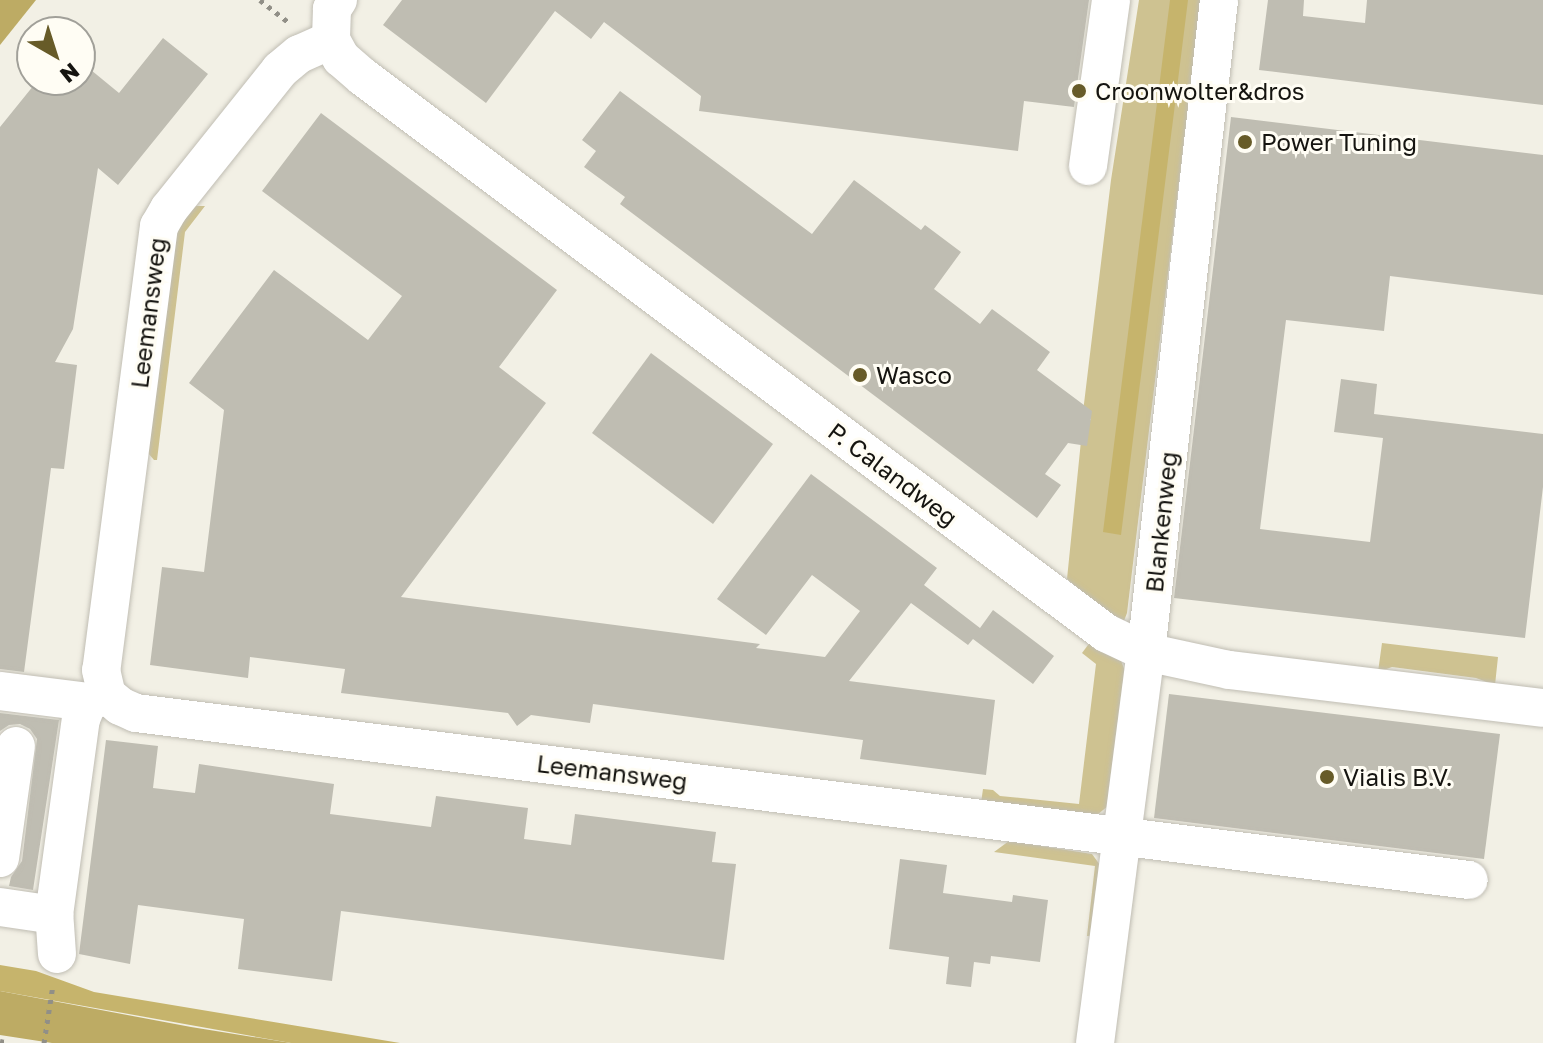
<!DOCTYPE html>
<style>
body{margin:0}
#map{position:relative;width:1543px;height:1043px;overflow:hidden;background:#f2f0e5;font-family:"Golos Text",sans-serif}
div>[style]{position:absolute}
[style*='--x']{left:calc(var(--x)*1px);top:calc(var(--y)*1px);width:calc(var(--w)*1px);rotate:calc(var(--a)*1deg)}
.green>*{inset:0;background:#cec291}
.forest>*{inset:0;background:#bdab64}
.water>*{inset:0;background:#c6b46c}
.building>*{inset:0;background:#bfbdb2}
.path>*{height:5px;margin-top:-2.5px;transform-origin:0;background:repeating-linear-gradient(90deg,#918f87 0 4px,transparent 0 10px)}
.roads{filter:drop-shadow(0 0 2px #c0bdb3) drop-shadow(0 0 2px #c0bdb3)}
.minor>*{height:38px;margin:-19px;padding:0 19px;transform-origin:19px;border-radius:19px;background:#fff}
.dots>*{width:22px;height:22px;translate:-50% -50%;box-sizing:border-box;border:4px solid #fffdf4;border-radius:50%}
span{translate:-50% -50%;white-space:nowrap;text-align:center;line-height:1.15;-webkit-text-stroke:6px #fffdf4;paint-order:stroke}
.poi-label{font-size:24px;color:#151410}
.left{translate:0 -50%;text-align:left}
.street-label{font-size:24px;color:#151410}
.north{position:absolute;left:16px;top:16px;width:80px;height:80px;box-sizing:border-box;background:#fffdf4;border:2px solid #a1a099;border-radius:50%;rotate:141deg;font-size:22px;font-weight:700;line-height:32px;text-align:center;color:#151410}
.north::after{content:'';display:block;margin:auto;width:28px;height:36px;background:#675b28;clip-path:polygon(50% 0,100% 100%,50% 72%,0 100%)}
</style>
<div id="map">
<div class="green">
<div style="clip-path:polygon(1139px 0,1201px 0,1127px 613px,1122px 626px,1067px 579px,1082px 431px,1091px 419px,1083px 412px,1111px 180px)"></div>
<div style="clip-path:polygon(187px 206px,205px 206px,185px 232px,157px 460px,154px 460px,142px 446px,172px 231px)"></div>
<div style="clip-path:polygon(1094px 637px,1119px 655px,1126px 674px,1108px 806px,1092px 819px,981px 803px,983px 789px,993px 790px,1000px 796px,1079px 804px,1096px 664px,1082px 653px)"></div>
<div style="clip-path:polygon(1382px 643px,1498px 657px,1495px 685px,1476px 678px,1392px 667px,1378px 672px)"></div>
<div style="clip-path:polygon(1009px 841px,1092px 854px,1100px 865px,1093px 936px,1087px 936px,1095px 866px,994px 852px)"></div>
</div>
<div class="forest">
<div style="clip-path:polygon(0 0,36px 0,0 45px)"></div>
<div style="clip-path:polygon(0 991px,191px 1027px,291px 1043px,52px 1043px,0 1035px)"></div>
</div>
<div class="water">
<div style="clip-path:polygon(1170px 0,1188px 0,1121px 535px,1103px 532px)"></div>
<div style="clip-path:polygon(0 965px,36px 971px,94px 992px,400px 1043px,291px 1043px,0 991px)"></div>
</div>
<div class="building">
<div style="clip-path:polygon(402px 0,1089px 0,1074px 107px,1024px 101px,1018px 151px,699px 111px,701px 96px,604px 22px,591px 39px,555px 11px,486px 103px,383px 25px)"></div>
<div style="clip-path:polygon(1268px 0,1304px 0,1303px 16px,1365px 23px,1367px 0,1543px 0,1543px 105px,1259px 70px)"></div>
<div style="clip-path:polygon(163px 38px,208px 74px,118px 185px,98px 168px,73px 329px,55px 362px,77px 365px,64px 469px,51px 468px,24px 672px,0 669px,0 127px,38px 80px,80px 80px,80px 61px,119px 93px)"></div>
<div style="clip-path:polygon(620px 91px,812px 234px,854px 180px,921px 230px,925px 225px,961px 252px,934px 289px,980px 324px,992px 309px,1050px 352px,1037px 370px,1092px 411px,1087px 446px,1068px 443px,1045px 474px,1061px 485px,1037px 518px,620px 204px,625px 197px,584px 167px,596px 151px,582px 140px)"></div>
<div style="clip-path:polygon(321px 113px,557px 290px,499px 367px,546px 403px,401px 597px,760px 644px,756px 648px,825px 657px,860px 611px,812px 575px,766px 635px,717px 599px,811px 474px,937px 568px,924px 585px,980px 628px,993px 610px,1054px 656px,1033px 684px,973px 639px,968px 645px,911px 603px,849px 681px,995px 700px,986px 775px,860px 759px,863px 740px,593px 704px,590px 723px,531px 715px,517px 726px,508px 713px,341px 693px,345px 669px,250px 657px,248px 678px,150px 665px,162px 567px,204px 572px,224px 410px,189px 383px,274px 270px,368px 340px,402px 296px,262px 191px)"></div>
<div style="clip-path:polygon(1231px 117px,1543px 155px,1543px 295px,1390px 276px,1384px 331px,1286px 320px,1260px 529px,1370px 542px,1383px 438px,1334px 432px,1341px 379px,1377px 384px,1374px 414px,1543px 434px,1543px 487px,1525px 638px,1174px 598px)"></div>
<div style="clip-path:polygon(651px 353px,773px 444px,713px 524px,592px 433px)"></div>
<div style="clip-path:polygon(1169px 694px,1500px 734px,1484px 859px,1154px 818px)"></div>
<div style="clip-path:polygon(0 713px,59px 720px,33px 890px,9px 886px,11px 877px,22px 861px,37px 739px,30px 729px,20px 724px,9px 725px,0 731px)"></div>
<div style="clip-path:polygon(106px 740px,158px 746px,153px 788px,195px 793px,199px 764px,334px 784px,330px 814px,431px 827px,436px 796px,528px 808px,524px 839px,571px 845px,575px 814px,716px 832px,712px 862px,736px 864px,724px 960px,341px 911px,332px 981px,238px 969px,244px 919px,138px 905px,130px 964px,79px 954px)"></div>
<div style="clip-path:polygon(900px 859px,947px 865px,943px 893px,1012px 902px,1013px 895px,1048px 900px,1040px 962px,991px 956px,990px 964px,974px 962px,971px 987px,946px 984px,949px 957px,889px 949px)"></div>
</div>
<div class="path">
<div style="--x:260;--y:0;--w:39;--a:38"></div>
<div style="--x:0;--y:1041;--w:9;--a:13"></div>
<div style="--x:44;--y:1043;--w:59;--a:-81.2"></div>
</div>
<div class="roads">
<div class="minor">
<div style="--x:338;--y:0;--w:11;--a:124"></div>
<div style="--x:332;--y:9;--w:31;--a:92"></div>
<div style="--x:331;--y:40;--w:21;--a:61"></div>
<div style="--x:341;--y:58;--w:29;--a:41"></div>
<div style="--x:363;--y:77;--w:928;--a:36.81"></div>
<div style="--x:1106;--y:633;--w:44;--a:25.4"></div>
<div style="--x:1146;--y:652;--w:85;--a:12.2"></div>
<div style="--x:1229;--y:670;--w:316;--a:6.9"></div>
<div style="--x:331;--y:40;--w:35;--a:156"></div>
<div style="--x:299;--y:54;--w:25;--a:140"></div>
<div style="--x:280;--y:70;--w:178;--a:128.6"></div>
<div style="--x:169;--y:209;--w:20;--a:120"></div>
<div style="--x:159;--y:226;--w:448;--a:97.4"></div>
<div style="--x:101;--y:670;--w:26;--a:77"></div>
<div style="--x:107;--y:695;--w:17;--a:40"></div>
<div style="--x:120;--y:706;--w:17;--a:24"></div>
<div style="--x:136;--y:713;--w:1343;--a:7.14"></div>
<div style="--x:1088;--y:166;--w:168;--a:-82.1"></div>
<div style="--x:0;--y:691;--w:89;--a:7.1"></div>
<div style="--x:0;--y:858;--w:113;--a:-81.9"></div>
<div style="--x:0;--y:907;--w:55;--a:8.4"></div>
<div style="--x:57;--y:954;--w:39;--a:-94"></div>
<div style="--x:54;--y:915;--w:198;--a:-82.2"></div>
<div style="--x:81;--y:719;--w:18;--a:-68"></div>
<div style="--x:88;--y:702;--w:20;--a:-20"></div>
<div style="--x:1095;--y:1043;--w:394;--a:-82.6"></div>
<div style="--x:1146;--y:652;--w:656;--a:-83.61"></div>
</div>
</div>
<div class="dots">
<div style="left:1079px;top:91px;background:#675b28"></div>
<div style="left:1245px;top:142px;background:#675b28"></div>
<div style="left:860px;top:375px;background:#675b28"></div>
<div style="left:1327px;top:777px;background:#675b28"></div>
</div>
<div class="poi-label">
<span class="left" style="left:1095px;top:91px">Croonwolter&amp;dros</span>
<span class="left" style="left:1261px;top:142px">Power Tuning</span>
<span class="left" style="left:876px;top:375px">Wasco</span>
<span class="left" style="left:1343px;top:777px">Vialis B.V.</span>
</div>
<div class="street-label">
<span style="left:148px;top:313px;rotate:-83deg">Leemansweg</span>
<span style="left:893px;top:474px;rotate:37deg">P. Calandweg</span>
<span style="left:1161px;top:522px;rotate:-84deg">Blankenweg</span>
<span style="left:612px;top:772px;rotate:7deg">Leemansweg</span>
</div>
<div class="north">N</div>
</div>
